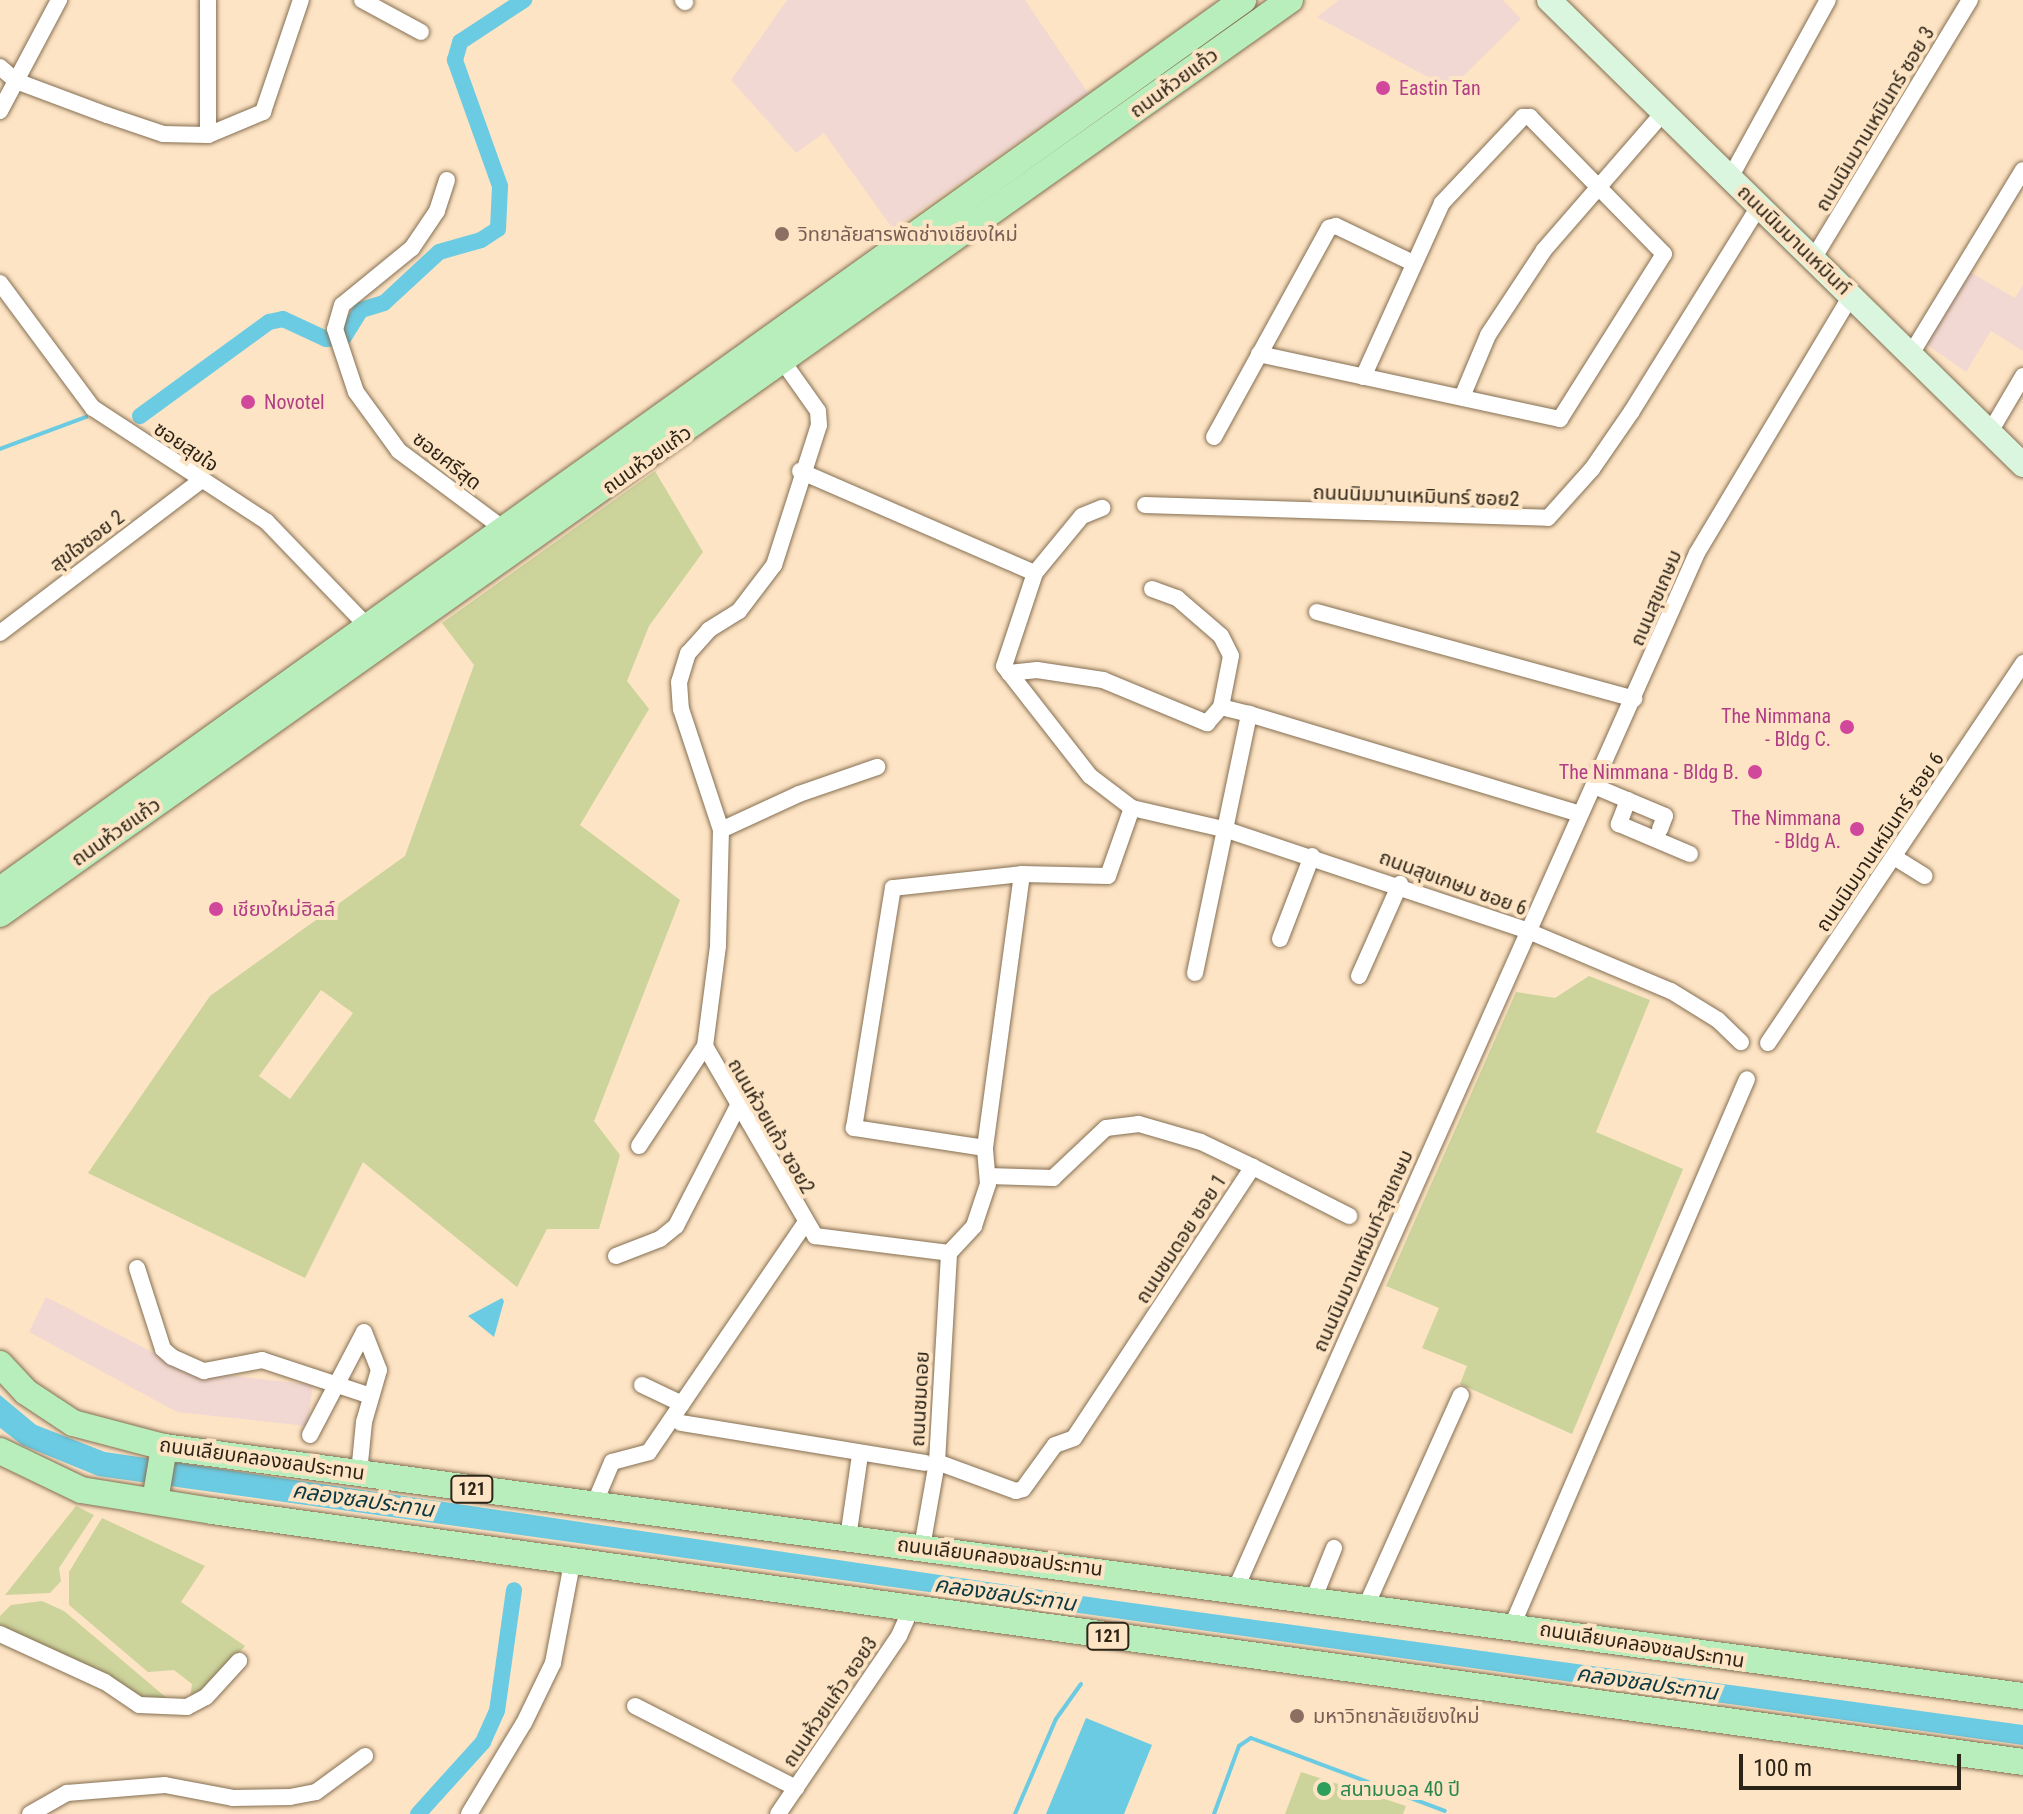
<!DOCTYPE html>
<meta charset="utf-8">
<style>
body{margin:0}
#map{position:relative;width:2023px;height:1814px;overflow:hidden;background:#fde4c4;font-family:"Roboto Condensed","Noto Sans Thai",sans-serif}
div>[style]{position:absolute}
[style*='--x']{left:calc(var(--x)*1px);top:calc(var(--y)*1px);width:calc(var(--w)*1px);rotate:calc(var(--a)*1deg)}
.commercial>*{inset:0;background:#f2d8d2}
.green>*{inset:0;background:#ccd39b}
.water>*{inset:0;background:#6bcbe3}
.stream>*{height:4px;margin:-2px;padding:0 2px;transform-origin:2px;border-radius:2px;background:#6bcbe3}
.canal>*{height:16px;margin:-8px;padding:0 8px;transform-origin:8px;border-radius:8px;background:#6bcbe3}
.roads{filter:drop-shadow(0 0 2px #856f53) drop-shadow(0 0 2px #856f53)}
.street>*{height:16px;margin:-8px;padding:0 8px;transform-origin:8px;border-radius:8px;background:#fff}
.secondary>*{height:24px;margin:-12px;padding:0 12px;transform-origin:12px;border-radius:12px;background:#dbf6de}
.primary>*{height:26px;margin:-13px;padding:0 13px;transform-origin:13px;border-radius:13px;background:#b8edbc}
.dots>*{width:22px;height:22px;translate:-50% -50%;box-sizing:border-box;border:4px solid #fde4c4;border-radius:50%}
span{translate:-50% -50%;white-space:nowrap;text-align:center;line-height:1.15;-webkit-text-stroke:8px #fde4c4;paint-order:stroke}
.shield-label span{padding:2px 6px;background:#fde4c4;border:2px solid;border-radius:6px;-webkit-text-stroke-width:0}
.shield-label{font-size:18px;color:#2d2418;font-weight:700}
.street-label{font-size:20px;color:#2d2418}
.hotel-label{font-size:20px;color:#b23c85}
.left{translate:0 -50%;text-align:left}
.right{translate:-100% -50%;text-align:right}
.education-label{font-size:20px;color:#785e54}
.leisure-label{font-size:20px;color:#27864d}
.water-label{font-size:22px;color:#0a3943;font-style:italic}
.scale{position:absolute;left:1739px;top:1754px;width:222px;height:36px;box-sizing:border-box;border:4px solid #2d2418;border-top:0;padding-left:10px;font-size:24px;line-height:28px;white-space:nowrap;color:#2d2418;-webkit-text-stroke:6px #fde4c4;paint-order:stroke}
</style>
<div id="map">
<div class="commercial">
<div style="clip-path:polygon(787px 0,1025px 0,1088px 93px,893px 229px,824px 133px,796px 153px,731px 80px)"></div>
<div style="clip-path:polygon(1339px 0,1503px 0,1521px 19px,1450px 89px,1317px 17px)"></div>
<div style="clip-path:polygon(1970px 272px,2015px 298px,2023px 285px,2023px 351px,1991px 331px,1966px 372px,1926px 344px)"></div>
<div style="clip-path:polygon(46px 1297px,189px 1371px,313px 1385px,307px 1426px,177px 1412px,29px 1332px)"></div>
</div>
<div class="green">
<div style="clip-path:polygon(evenodd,655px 471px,703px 552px,649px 626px,627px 681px,649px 709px,580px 825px,680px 900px,594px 1121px,620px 1155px,599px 1229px,547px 1229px,517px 1287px,363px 1162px,305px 1278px,88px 1173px,210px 996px,405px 856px,474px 665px,442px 623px,655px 471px,321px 990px,353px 1013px,290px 1099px,259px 1076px,321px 990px)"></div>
<div style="clip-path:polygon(1589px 976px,1650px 1000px,1596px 1132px,1683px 1169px,1572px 1434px,1460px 1384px,1467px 1366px,1422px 1348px,1439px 1308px,1386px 1286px,1516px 992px,1555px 998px)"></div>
<div style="clip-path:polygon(76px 1506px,94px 1515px,59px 1568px,61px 1581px,50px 1593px,5px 1595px)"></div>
<div style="clip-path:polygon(102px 1518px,205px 1566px,181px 1602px,245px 1646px,202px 1694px,190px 1699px,192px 1684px,174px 1670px,148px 1672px,69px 1605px,69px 1572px)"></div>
<div style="clip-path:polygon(42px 1601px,64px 1611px,169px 1700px,129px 1697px,108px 1674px,0 1629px,0 1616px,11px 1605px)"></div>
<div style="clip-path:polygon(1301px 1772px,1406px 1806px,1403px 1814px,1285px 1814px)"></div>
</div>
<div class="water">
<div style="clip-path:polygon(502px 1298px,504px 1301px,494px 1337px,468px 1316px)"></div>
<div style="clip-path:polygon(0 1395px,36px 1425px,105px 1452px,1103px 1599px,2023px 1725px,2023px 1745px,98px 1476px,22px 1445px,0 1428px)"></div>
<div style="clip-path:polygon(1086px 1718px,1152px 1745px,1124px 1814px,1046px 1814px)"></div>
</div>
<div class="stream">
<div style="--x:0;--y:449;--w:92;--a:-20.4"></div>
<div style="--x:1015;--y:1814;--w:103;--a:-66.7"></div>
<div style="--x:1056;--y:1719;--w:43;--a:-54.5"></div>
<div style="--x:1214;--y:1814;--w:72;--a:-69.8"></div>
<div style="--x:1239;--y:1746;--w:14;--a:-34"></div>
<div style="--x:1251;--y:1738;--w:207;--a:20.6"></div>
</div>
<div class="canal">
<div style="--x:140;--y:416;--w:160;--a:-36.1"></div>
<div style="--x:269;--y:322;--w:14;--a:-12"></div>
<div style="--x:283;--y:319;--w:47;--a:24.9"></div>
<div style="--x:326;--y:339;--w:18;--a:-6"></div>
<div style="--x:344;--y:337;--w:32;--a:-58"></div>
<div style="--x:361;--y:310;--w:24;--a:-17"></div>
<div style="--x:384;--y:303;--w:75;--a:-42.8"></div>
<div style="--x:439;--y:252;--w:44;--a:-15.9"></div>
<div style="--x:481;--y:240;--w:20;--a:-33"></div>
<div style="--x:498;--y:229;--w:43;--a:-87.3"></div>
<div style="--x:500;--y:186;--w:134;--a:-109.7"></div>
<div style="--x:455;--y:60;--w:19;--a:-74"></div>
<div style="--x:460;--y:42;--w:77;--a:-33.3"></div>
<div style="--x:418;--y:1814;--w:97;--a:-47.9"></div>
<div style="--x:483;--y:1742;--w:34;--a:-66"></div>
<div style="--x:497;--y:1711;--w:122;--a:-82"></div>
</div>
<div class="roads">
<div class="street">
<div style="--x:362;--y:0;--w:67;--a:28.5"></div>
<div style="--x:683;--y:0;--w:3;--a:45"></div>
<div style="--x:0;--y:67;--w:21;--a:41"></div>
<div style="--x:16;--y:81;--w:97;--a:20.5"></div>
<div style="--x:107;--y:115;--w:59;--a:18.7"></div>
<div style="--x:163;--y:134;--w:45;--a:1.3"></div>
<div style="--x:208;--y:135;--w:60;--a:-22.7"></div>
<div style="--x:263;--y:112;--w:118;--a:-71.3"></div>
<div style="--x:0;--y:111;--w:126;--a:-62"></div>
<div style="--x:208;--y:135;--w:135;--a:-90"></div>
<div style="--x:1730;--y:178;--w:203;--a:-61.2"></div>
<div style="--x:447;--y:180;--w:33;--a:108"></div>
<div style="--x:437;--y:211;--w:45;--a:124"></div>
<div style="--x:412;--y:248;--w:90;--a:140.8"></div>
<div style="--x:342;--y:305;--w:25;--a:106"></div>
<div style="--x:335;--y:329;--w:66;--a:71.6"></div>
<div style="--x:356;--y:392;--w:73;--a:53.9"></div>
<div style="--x:399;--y:451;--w:132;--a:36.7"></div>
<div style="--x:1813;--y:259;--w:303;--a:-58.8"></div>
<div style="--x:0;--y:283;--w:156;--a:53.4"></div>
<div style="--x:93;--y:408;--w:208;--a:33.2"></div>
<div style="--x:267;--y:522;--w:146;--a:46.1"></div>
<div style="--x:1259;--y:354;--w:308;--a:12.2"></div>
<div style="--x:1560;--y:419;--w:195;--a:-57.8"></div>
<div style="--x:1664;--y:254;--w:192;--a:-134.4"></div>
<div style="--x:1530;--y:117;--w:7;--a:180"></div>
<div style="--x:1523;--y:117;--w:118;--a:133.3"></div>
<div style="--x:1442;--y:203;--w:191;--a:114.4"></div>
<div style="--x:1911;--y:354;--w:215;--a:-58.7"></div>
<div style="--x:784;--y:363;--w:59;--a:54.7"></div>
<div style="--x:818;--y:411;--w:14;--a:86"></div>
<div style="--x:819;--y:425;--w:147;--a:107.8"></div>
<div style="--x:774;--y:565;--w:58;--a:127.3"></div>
<div style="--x:739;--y:611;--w:36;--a:148"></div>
<div style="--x:709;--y:630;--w:31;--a:132"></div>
<div style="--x:688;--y:653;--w:30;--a:107"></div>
<div style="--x:679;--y:682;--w:27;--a:86"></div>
<div style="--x:681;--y:709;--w:127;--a:71.7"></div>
<div style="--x:721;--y:830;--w:116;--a:91.5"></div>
<div style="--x:718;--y:946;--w:101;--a:97.4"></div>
<div style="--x:705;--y:1046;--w:220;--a:59.9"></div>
<div style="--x:815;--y:1236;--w:135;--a:7.2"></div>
<div style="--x:949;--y:1253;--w:37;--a:-47"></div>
<div style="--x:974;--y:1226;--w:44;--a:-71.6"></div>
<div style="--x:988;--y:1184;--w:36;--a:-95"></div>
<div style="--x:985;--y:1148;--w:133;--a:-171.3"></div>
<div style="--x:854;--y:1128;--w:243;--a:-80.8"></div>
<div style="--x:893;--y:888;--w:130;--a:-6.2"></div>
<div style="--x:1022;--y:874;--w:276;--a:97.7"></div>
<div style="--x:1462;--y:397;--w:67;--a:-67.2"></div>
<div style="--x:1488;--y:335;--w:102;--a:-56.6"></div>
<div style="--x:1544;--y:250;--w:181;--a:-49"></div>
<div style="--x:1990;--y:432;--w:65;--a:-59.5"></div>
<div style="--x:1214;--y:437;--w:239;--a:-61.2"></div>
<div style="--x:1329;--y:228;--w:7;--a:-16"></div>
<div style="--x:1336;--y:226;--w:85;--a:25.7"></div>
<div style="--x:800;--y:471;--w:256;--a:23.5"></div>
<div style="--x:1035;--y:573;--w:98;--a:108.4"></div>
<div style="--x:1004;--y:666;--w:140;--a:52"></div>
<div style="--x:1090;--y:776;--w:53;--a:37.3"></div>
<div style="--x:1132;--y:808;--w:98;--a:13"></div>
<div style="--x:1227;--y:830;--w:317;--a:18.5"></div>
<div style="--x:1528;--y:931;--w:155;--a:22.8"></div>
<div style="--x:1671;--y:991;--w:55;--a:31.7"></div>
<div style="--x:1718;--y:1020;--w:32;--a:44"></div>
<div style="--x:1145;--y:505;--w:403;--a:1.8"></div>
<div style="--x:1548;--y:518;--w:66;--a:-48.1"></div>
<div style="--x:1592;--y:469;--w:70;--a:-55.4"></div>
<div style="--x:1632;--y:411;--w:241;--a:-58.2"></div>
<div style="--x:1035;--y:573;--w:74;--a:-50.5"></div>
<div style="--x:1082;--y:516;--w:22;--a:-22"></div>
<div style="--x:1152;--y:589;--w:27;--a:20"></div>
<div style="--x:1177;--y:598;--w:58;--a:40.8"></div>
<div style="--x:1221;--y:636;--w:22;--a:63"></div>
<div style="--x:1231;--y:656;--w:52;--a:101.1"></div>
<div style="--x:1317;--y:612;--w:329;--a:15.3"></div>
<div style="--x:0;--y:633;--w:250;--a:-37.2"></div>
<div style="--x:1009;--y:673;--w:28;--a:-6"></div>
<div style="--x:1037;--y:670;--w:67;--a:8.6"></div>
<div style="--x:1103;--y:680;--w:113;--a:22.5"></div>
<div style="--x:1207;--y:723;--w:21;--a:-49"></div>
<div style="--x:1221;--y:707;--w:29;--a:14"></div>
<div style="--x:1249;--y:714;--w:346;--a:16.8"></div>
<div style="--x:1594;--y:786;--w:77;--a:22.9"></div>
<div style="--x:1665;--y:816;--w:14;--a:111"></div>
<div style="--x:1628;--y:800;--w:26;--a:111"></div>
<div style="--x:1619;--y:824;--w:77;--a:22.9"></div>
<div style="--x:721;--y:830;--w:86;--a:-24.8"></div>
<div style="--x:799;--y:794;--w:83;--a:-19.1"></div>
<div style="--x:1894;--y:857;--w:36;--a:32"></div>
<div style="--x:1022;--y:874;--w:86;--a:1.3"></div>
<div style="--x:1108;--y:876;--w:72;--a:-70.6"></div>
<div style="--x:1280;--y:939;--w:89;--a:-68.9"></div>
<div style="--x:1195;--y:973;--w:265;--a:-78.2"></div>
<div style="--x:1359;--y:976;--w:101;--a:-66"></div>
<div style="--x:1768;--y:1043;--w:458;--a:-56.1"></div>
<div style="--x:639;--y:1146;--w:120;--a:-56.6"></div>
<div style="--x:1253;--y:1167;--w:108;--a:27"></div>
<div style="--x:616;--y:1256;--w:47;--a:-21.1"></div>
<div style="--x:660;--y:1239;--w:21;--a:-39"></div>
<div style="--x:676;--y:1226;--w:135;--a:-62.7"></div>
<div style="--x:137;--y:1268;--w:85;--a:72.2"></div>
<div style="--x:163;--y:1349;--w:12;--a:42"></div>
<div style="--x:172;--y:1357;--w:35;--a:24"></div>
<div style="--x:204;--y:1371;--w:59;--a:-10.7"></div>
<div style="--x:262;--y:1360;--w:115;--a:18.3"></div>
<div style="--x:642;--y:1385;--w:44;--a:25.4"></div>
<div style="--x:681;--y:1423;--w:247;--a:9.3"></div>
<div style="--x:310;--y:1435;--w:116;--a:-62.3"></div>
<div style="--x:364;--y:1332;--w:41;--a:68.5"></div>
<div style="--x:379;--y:1370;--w:54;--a:106.1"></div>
<div style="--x:364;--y:1422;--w:51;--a:95.6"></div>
<div style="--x:937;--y:1462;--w:84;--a:20.2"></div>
<div style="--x:1016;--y:1491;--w:7;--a:-16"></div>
<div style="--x:1023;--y:1489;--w:54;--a:-54"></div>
<div style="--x:1055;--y:1445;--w:20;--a:-20"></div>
<div style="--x:1074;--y:1438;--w:325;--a:-56.6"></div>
<div style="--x:1253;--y:1167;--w:58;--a:-154.3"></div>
<div style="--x:1201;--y:1142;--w:65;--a:-163.8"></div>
<div style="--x:1139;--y:1124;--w:33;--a:173"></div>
<div style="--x:1106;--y:1128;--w:73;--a:136.7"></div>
<div style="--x:1053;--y:1178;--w:65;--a:-178.2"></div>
<div style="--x:593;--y:1507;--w:49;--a:-67.1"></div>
<div style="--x:612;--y:1462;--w:38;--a:-15"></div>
<div style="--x:649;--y:1452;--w:275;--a:-55.7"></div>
<div style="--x:848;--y:1538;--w:84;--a:-81.8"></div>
<div style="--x:922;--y:1547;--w:86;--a:-80"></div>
<div style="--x:937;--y:1462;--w:209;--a:-86.7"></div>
<div style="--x:1236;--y:1588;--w:1133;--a:-65.99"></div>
<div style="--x:1697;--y:553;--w:300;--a:-59.1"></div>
<div style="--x:1314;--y:1598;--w:54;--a:-68.2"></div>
<div style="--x:1367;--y:1604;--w:229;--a:-65.8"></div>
<div style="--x:1512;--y:1626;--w:595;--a:-66.75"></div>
<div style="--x:0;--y:1634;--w:115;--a:24.6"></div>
<div style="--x:105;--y:1682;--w:41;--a:34.1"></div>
<div style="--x:139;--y:1705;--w:48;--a:2.4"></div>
<div style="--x:187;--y:1707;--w:21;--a:-28"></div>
<div style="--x:206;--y:1697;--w:49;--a:-47.5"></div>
<div style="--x:635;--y:1706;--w:181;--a:27"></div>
<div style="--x:30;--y:1814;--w:43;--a:-29.6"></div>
<div style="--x:67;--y:1793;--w:98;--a:-4.7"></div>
<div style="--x:165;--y:1785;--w:69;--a:10.8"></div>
<div style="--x:233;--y:1798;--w:57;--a:-1"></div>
<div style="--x:290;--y:1797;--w:26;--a:-11"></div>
<div style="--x:316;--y:1792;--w:61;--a:-36.3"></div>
<div style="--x:469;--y:1814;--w:106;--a:-58.9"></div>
<div style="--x:524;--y:1723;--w:67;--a:-64.2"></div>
<div style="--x:553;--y:1663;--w:102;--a:-79.2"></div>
<div style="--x:778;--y:1814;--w:215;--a:-55.8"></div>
<div style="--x:899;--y:1636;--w:30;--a:-66"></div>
</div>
<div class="secondary">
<div style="--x:1549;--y:0;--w:664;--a:44.45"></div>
</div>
<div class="primary">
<div style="--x:0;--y:890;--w:1529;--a:-35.6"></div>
<div style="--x:0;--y:914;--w:1581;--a:-35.32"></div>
<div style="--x:0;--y:1364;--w:38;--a:47"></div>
<div style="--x:26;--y:1392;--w:56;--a:33.4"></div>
<div style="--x:73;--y:1423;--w:94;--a:14.8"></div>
<div style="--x:164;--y:1447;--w:1876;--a:7.63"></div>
<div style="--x:0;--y:1451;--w:90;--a:25.7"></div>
<div style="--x:81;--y:1490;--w:133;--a:9.1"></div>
<div style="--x:212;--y:1511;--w:1828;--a:7.89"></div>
<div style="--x:155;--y:1501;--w:55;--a:-80.5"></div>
</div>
</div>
<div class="dots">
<div style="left:1383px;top:88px;background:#d1479c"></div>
<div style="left:782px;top:234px;background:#8d6e63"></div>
<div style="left:248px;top:402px;background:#d1479c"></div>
<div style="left:1847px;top:727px;background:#d1479c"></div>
<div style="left:1755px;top:772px;background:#d1479c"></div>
<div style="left:1857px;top:829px;background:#d1479c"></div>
<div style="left:216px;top:909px;background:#d1479c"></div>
<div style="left:1297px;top:1716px;background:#8d6e63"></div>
<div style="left:1324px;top:1789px;background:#2e9e5b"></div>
</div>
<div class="shield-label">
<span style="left:472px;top:1489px">121</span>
<span style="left:1108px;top:1636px">121</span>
</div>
<div class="street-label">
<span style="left:1174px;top:83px;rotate:-36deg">ถนนห้วยแก้ว</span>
<span style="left:1875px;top:119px;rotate:-59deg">ถนนนิมมานเหมินทร์ ซอย 3</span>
<span style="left:1794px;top:240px;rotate:44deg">ถนนนิมมานเหมินท์</span>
<span style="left:186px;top:447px;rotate:34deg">ซอยสุขใจ</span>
<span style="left:647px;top:460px;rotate:-35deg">ถนนห้วยแก้ว</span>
<span style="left:447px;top:461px;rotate:38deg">ซอยศรีสุด</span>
<span style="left:1416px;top:496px;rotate:2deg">ถนนนิมมานเหมินทร์ ซอย2</span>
<span style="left:87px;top:541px;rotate:-37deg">สุขใจซอย 2</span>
<span style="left:1656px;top:598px;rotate:-67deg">ถนนสุขเกษม</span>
<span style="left:116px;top:832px;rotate:-35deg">ถนนห้วยแก้ว</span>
<span style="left:1880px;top:842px;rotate:-56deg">ถนนนิมมานเหมินทร์ ซอย 6</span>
<span style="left:1453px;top:883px;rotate:20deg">ถนนสุขเกษม ซอย 6</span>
<span style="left:771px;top:1126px;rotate:60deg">ถนนห้วยแก้ว ซอย2</span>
<span style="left:1181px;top:1239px;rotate:-57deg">ถนนชมดอย ซอย 1</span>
<span style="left:1363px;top:1251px;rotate:-66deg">ถนนนิมมานเหมินท์-สุขเกษม</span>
<span style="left:920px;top:1399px;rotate:-87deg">ถนนชมดอย</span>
<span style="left:262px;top:1459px;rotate:8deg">ถนนเลียบคลองชลประทาน</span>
<span style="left:1000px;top:1557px;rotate:7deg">ถนนเลียบคลองชลประทาน</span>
<span style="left:1642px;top:1645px;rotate:9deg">ถนนเลียบคลองชลประทาน</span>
<span style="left:830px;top:1702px;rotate:-56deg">ถนนห้วยแก้ว ซอย3</span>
</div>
<div class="hotel-label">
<span class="left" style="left:1399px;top:88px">Eastin Tan</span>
<span class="left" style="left:264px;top:402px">Novotel</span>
<span class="right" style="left:1831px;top:728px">The Nimmana<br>- Bldg C.</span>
<span class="right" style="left:1739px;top:772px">The Nimmana - Bldg B.</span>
<span class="right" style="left:1841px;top:830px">The Nimmana<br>- Bldg A.</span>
<span class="left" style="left:232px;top:909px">เชียงใหม่ฮิลล์</span>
</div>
<div class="education-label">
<span class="left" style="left:798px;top:234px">วิทยาลัยสารพัดช่างเชียงใหม่</span>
<span class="left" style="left:1313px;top:1716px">มหาวิทยาลัยเชียงใหม่</span>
</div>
<div class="leisure-label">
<span class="left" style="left:1340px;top:1789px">สนามบอล 40 ปี</span>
</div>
<div class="water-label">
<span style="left:363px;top:1500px;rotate:8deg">คลองชลประทาน</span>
<span style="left:1005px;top:1594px;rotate:8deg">คลองชลประทาน</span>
<span style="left:1647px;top:1683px;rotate:8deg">คลองชลประทาน</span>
</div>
<div class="scale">100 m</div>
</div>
